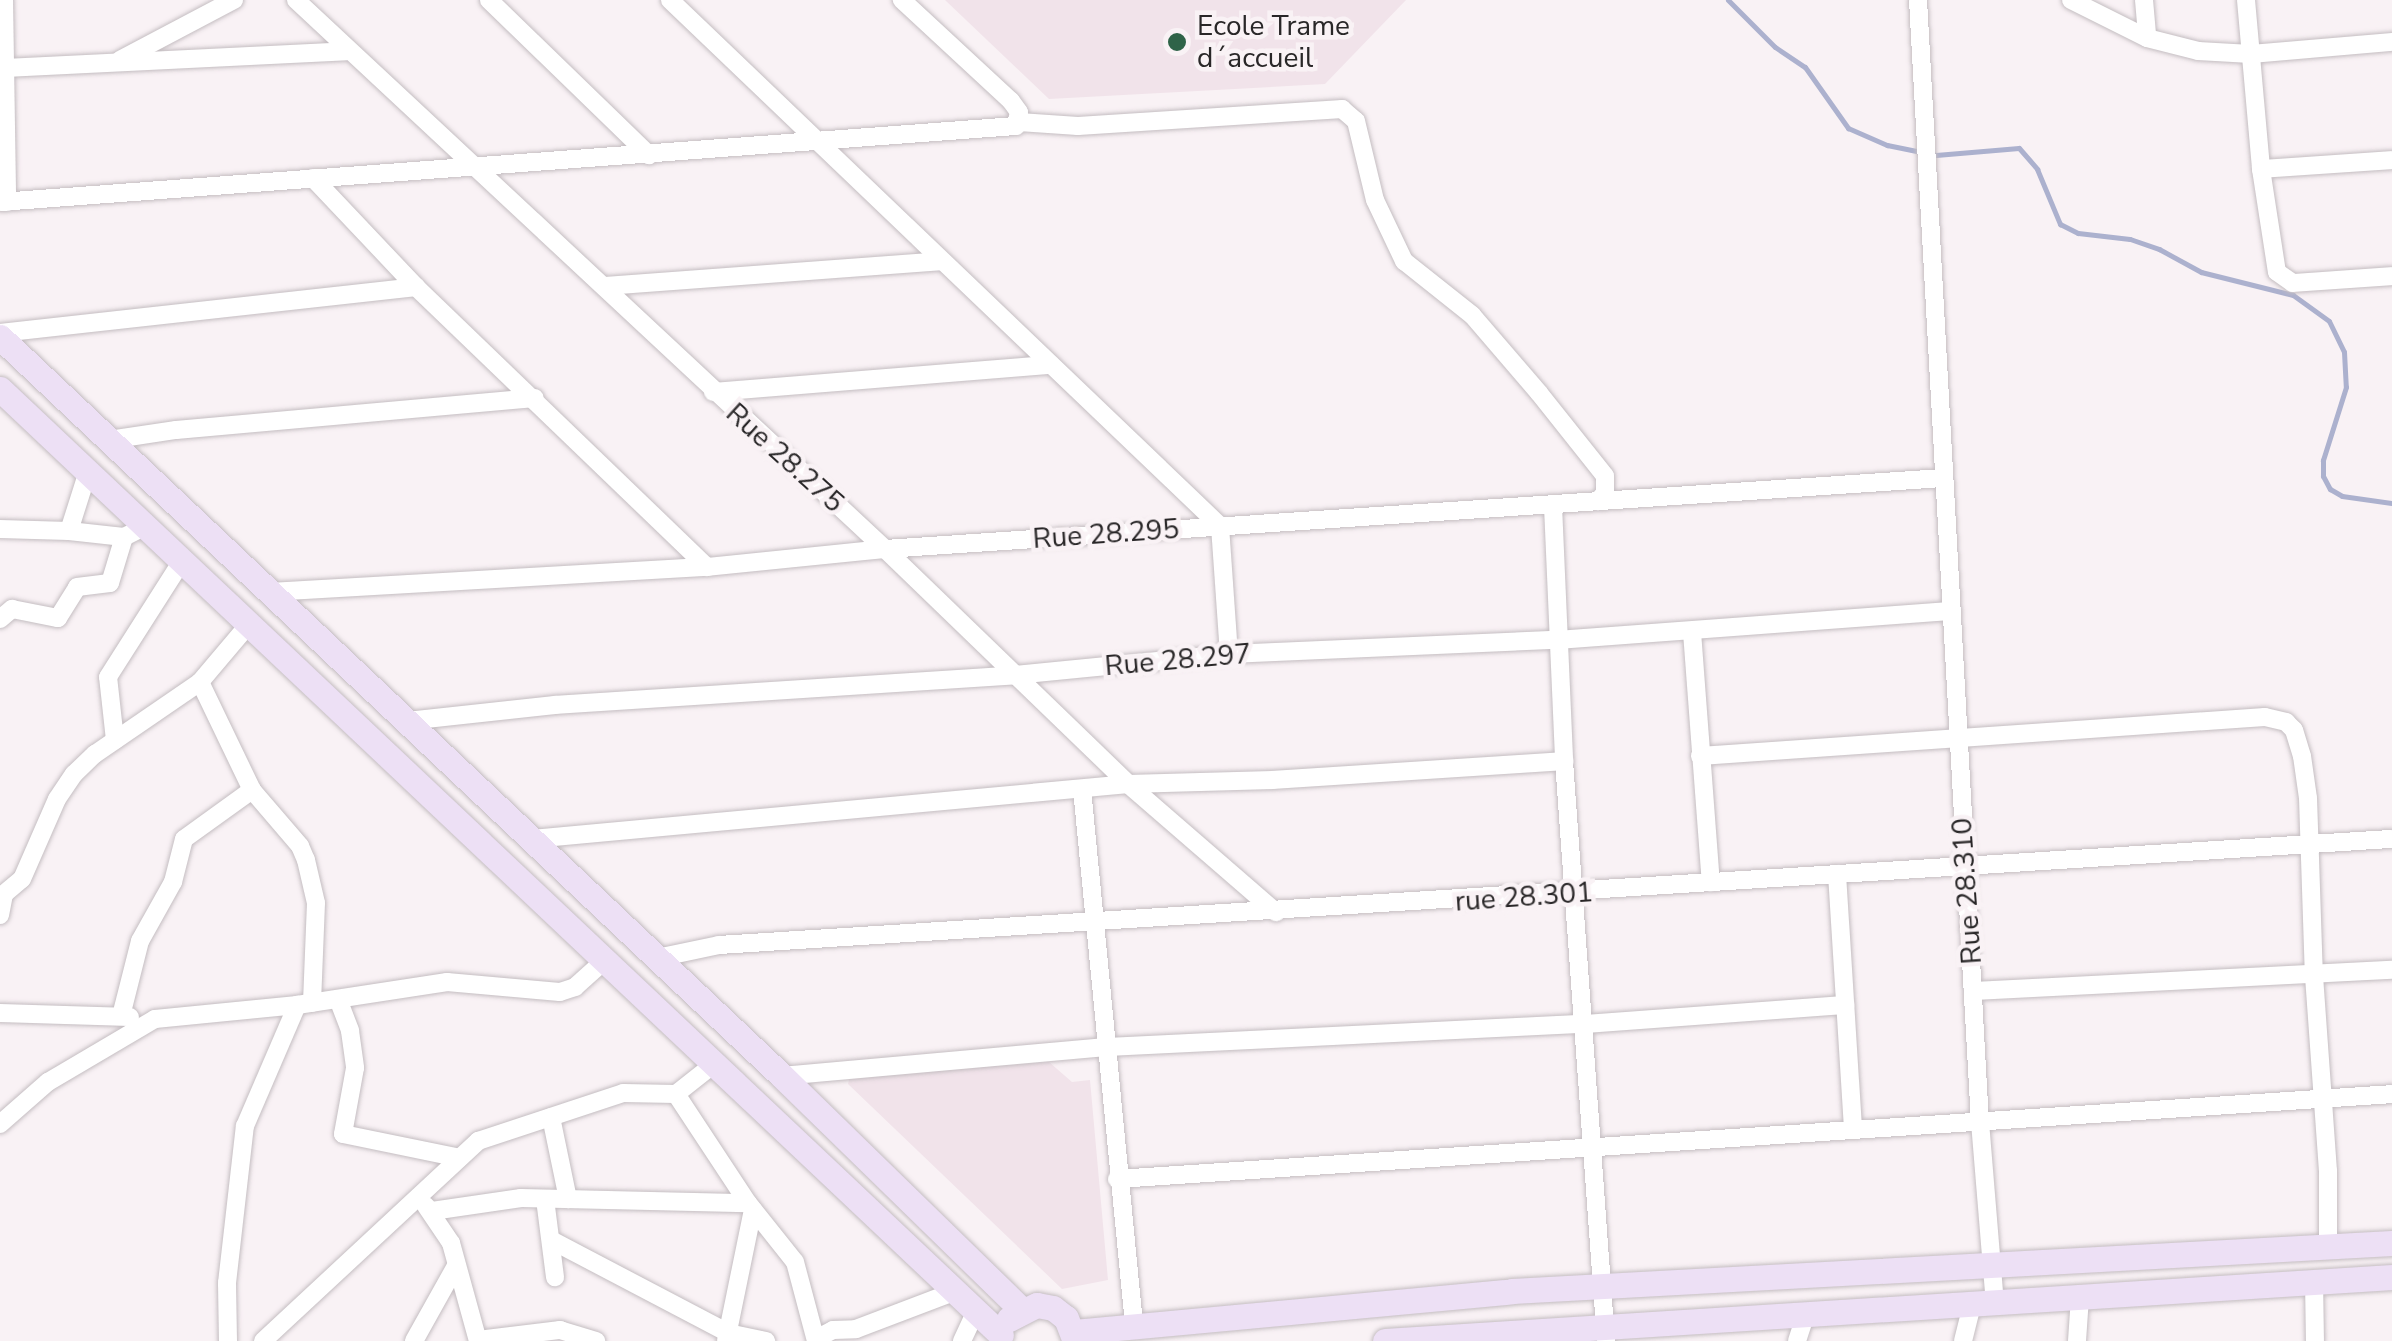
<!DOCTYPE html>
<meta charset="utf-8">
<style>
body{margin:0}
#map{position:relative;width:2392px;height:1341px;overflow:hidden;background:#f9f2f5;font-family:"Nunito Sans",sans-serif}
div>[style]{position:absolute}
.built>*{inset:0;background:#f1e3ea}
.stream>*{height:5px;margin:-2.5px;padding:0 2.5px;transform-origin:2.5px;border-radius:2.5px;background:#acb1ce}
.roads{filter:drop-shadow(0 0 2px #c4bdc1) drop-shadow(0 0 2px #c4bdc1)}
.minor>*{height:18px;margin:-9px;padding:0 9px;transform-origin:9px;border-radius:9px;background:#fff}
.secondary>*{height:25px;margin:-12.5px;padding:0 12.5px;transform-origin:12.5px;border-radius:12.5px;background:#ede0f5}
.dots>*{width:28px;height:28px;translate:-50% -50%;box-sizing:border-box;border:5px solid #f9f2f5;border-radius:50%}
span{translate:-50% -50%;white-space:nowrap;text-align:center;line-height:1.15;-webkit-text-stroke:9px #f9f2f5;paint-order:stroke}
.poi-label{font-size:28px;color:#292728}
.left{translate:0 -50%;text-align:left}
.street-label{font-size:28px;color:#292728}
</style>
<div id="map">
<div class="built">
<div style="clip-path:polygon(945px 0,1406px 0,1325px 84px,1049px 99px)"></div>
<div style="clip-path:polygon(1049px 1062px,1072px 1082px,1090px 1080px,1108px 1280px,1062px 1289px,848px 1084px,850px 1076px)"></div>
</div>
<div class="stream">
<div style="left:1728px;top:0;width:66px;rotate:45deg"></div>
<div style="left:1775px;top:47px;width:36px;rotate:34deg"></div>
<div style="left:1805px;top:67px;width:75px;rotate:54.8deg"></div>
<div style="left:1848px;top:128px;width:43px;rotate:23.6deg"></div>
<div style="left:1887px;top:145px;width:50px;rotate:11.5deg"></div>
<div style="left:1936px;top:155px;width:83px;rotate:-4.8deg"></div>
<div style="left:2019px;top:148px;width:28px;rotate:49deg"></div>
<div style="left:2037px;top:169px;width:60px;rotate:67.3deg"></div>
<div style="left:2060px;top:224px;width:20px;rotate:27deg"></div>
<div style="left:2078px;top:233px;width:52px;rotate:6.6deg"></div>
<div style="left:2130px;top:239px;width:31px;rotate:19deg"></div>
<div style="left:2159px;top:249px;width:48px;rotate:28.7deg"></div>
<div style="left:2201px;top:272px;width:95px;rotate:14deg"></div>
<div style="left:2293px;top:295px;width:44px;rotate:35.8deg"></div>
<div style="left:2329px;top:321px;width:34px;rotate:64deg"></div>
<div style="left:2344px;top:352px;width:35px;rotate:87deg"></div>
<div style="left:2346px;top:387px;width:77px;rotate:107.5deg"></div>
<div style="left:2323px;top:460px;width:16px;rotate:90deg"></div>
<div style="left:2323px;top:476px;width:15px;rotate:62deg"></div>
<div style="left:2330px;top:489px;width:14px;rotate:30deg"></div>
<div style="left:2342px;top:496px;width:50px;rotate:8deg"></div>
</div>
<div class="roads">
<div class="minor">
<div style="left:4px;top:0;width:202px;rotate:89.1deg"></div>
<div style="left:296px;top:0;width:805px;rotate:42.99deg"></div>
<div style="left:885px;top:549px;width:338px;rotate:44deg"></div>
<div style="left:1128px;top:784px;width:196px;rotate:40.9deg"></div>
<div style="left:489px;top:0;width:223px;rotate:44.1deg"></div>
<div style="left:670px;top:0;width:761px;rotate:43.72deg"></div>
<div style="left:1220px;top:526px;width:128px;rotate:86deg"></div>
<div style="left:1918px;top:0;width:1124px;rotate:86.84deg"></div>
<div style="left:1980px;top:1122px;width:183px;rotate:85.3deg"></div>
<div style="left:2071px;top:0;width:85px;rotate:26.6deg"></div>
<div style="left:2147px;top:38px;width:53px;rotate:14.3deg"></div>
<div style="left:2198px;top:51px;width:53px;rotate:3.2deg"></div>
<div style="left:2251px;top:54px;width:142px;rotate:-4.9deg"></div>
<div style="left:2144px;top:0;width:38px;rotate:85deg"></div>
<div style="left:2246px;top:0;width:170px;rotate:84.9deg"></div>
<div style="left:2261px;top:169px;width:104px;rotate:81.2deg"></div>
<div style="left:2277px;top:272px;width:19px;rotate:35deg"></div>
<div style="left:2293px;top:283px;width:99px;rotate:-4deg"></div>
<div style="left:120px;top:60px;width:129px;rotate:-27.8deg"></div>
<div style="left:5px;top:68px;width:342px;rotate:-2.8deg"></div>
<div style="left:1019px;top:122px;width:59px;rotate:3.9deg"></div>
<div style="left:1078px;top:126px;width:265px;rotate:-3.7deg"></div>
<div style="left:1342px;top:109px;width:18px;rotate:41deg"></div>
<div style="left:1356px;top:121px;width:81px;rotate:76.5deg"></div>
<div style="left:1375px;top:200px;width:68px;rotate:64.6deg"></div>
<div style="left:1404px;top:261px;width:87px;rotate:38.5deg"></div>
<div style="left:1472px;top:315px;width:103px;rotate:49.3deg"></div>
<div style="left:1539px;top:393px;width:106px;rotate:51.5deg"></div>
<div style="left:1605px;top:476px;width:17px;rotate:90deg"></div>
<div style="left:1605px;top:493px;width:11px;rotate:131deg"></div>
<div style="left:2261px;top:169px;width:131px;rotate:-3.9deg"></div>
<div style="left:313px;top:178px;width:150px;rotate:46.6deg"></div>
<div style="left:416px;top:287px;width:404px;rotate:43.9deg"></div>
<div style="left:0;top:202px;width:1019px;rotate:-4.28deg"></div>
<div style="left:1016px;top:126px;width:14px;rotate:-78deg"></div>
<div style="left:1019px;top:112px;width:14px;rotate:-126deg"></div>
<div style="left:1011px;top:101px;width:149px;rotate:-137.2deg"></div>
<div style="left:604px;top:286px;width:338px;rotate:-4.2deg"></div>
<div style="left:0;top:333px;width:419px;rotate:-6.3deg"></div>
<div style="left:713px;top:392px;width:339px;rotate:-4.6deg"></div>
<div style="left:109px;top:440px;width:68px;rotate:-8.5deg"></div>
<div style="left:176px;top:430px;width:360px;rotate:-5.1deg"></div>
<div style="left:1553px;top:506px;width:255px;rotate:87.5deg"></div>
<div style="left:1564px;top:761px;width:582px;rotate:85.86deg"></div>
<div style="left:0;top:529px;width:69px;rotate:1.7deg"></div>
<div style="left:69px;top:531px;width:63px;rotate:-72.4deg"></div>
<div style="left:69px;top:531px;width:55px;rotate:6.2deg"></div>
<div style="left:270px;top:592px;width:438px;rotate:-3.3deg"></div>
<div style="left:707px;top:567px;width:179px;rotate:-5.8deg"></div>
<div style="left:885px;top:549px;width:1060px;rotate:-3.84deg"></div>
<div style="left:0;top:619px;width:16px;rotate:-40deg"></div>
<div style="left:12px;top:609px;width:47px;rotate:11.1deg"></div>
<div style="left:58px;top:618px;width:36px;rotate:-58deg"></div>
<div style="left:77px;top:587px;width:33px;rotate:-7deg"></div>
<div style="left:110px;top:583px;width:48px;rotate:-73.1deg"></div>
<div style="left:124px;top:537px;width:25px;rotate:-27deg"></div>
<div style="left:1692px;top:632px;width:251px;rotate:85.7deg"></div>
<div style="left:407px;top:721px;width:149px;rotate:-6.2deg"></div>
<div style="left:555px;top:705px;width:461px;rotate:-3.7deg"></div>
<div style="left:1015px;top:675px;width:215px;rotate:-5.6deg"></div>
<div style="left:1229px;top:654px;width:327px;rotate:-2.5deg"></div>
<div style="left:1556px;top:640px;width:396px;rotate:-4.2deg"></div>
<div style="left:115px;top:740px;width:63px;rotate:-96.3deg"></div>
<div style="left:108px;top:677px;width:138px;rotate:-57.5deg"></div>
<div style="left:1700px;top:756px;width:566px;rotate:-3.95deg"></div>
<div style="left:2265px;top:717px;width:22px;rotate:13deg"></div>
<div style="left:2286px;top:722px;width:11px;rotate:45deg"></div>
<div style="left:2294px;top:730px;width:27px;rotate:73deg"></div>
<div style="left:2302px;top:756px;width:42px;rotate:81.9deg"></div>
<div style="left:2308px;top:798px;width:178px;rotate:88.1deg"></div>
<div style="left:2314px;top:976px;width:196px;rotate:85.9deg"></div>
<div style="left:2328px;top:1171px;width:76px;rotate:90deg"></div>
<div style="left:1082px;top:789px;width:538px;rotate:84.45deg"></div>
<div style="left:252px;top:790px;width:74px;rotate:49.4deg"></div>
<div style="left:300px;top:846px;width:15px;rotate:67deg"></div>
<div style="left:306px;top:860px;width:44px;rotate:76.9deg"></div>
<div style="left:316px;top:903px;width:100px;rotate:92.3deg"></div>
<div style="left:532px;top:839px;width:599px;rotate:-5.27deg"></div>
<div style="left:1128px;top:784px;width:145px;rotate:-1.6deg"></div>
<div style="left:1273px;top:780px;width:292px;rotate:-3.7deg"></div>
<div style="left:1837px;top:874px;width:256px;rotate:86.4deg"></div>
<div style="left:0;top:915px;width:21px;rotate:-79deg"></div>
<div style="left:4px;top:894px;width:23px;rotate:-40deg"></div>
<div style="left:22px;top:879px;width:87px;rotate:-66.4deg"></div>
<div style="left:57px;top:799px;width:30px;rotate:-56deg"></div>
<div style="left:74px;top:774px;width:29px;rotate:-44deg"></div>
<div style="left:95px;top:754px;width:127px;rotate:-34.4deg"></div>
<div style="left:657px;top:958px;width:63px;rotate:-11.8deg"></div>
<div style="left:719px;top:945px;width:1676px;rotate:-3.63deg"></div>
<div style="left:1973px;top:991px;width:420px;rotate:-2.9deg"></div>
<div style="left:338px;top:999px;width:34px;rotate:69deg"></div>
<div style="left:350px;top:1031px;width:37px;rotate:82deg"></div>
<div style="left:355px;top:1068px;width:67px;rotate:100.3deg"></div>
<div style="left:343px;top:1134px;width:119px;rotate:11.6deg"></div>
<div style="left:0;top:1013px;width:130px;rotate:1.8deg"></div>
<div style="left:121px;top:1016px;width:77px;rotate:-75.8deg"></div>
<div style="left:140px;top:941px;width:68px;rotate:-60.8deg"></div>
<div style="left:173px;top:882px;width:44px;rotate:-75.7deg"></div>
<div style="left:184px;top:839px;width:84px;rotate:-35.8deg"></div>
<div style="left:252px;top:790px;width:120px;rotate:-115.7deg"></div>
<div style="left:200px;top:682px;width:76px;rotate:-49.8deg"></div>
<div style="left:782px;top:1076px;width:325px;rotate:-5.1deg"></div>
<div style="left:1106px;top:1047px;width:479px;rotate:-2.8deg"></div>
<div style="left:1584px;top:1024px;width:262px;rotate:-4.2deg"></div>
<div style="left:676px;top:1094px;width:131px;rotate:56.6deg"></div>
<div style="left:748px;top:1203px;width:75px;rotate:51.5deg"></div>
<div style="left:795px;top:1262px;width:82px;rotate:75.1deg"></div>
<div style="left:551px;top:1117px;width:84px;rotate:78.3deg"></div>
<div style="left:0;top:1124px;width:64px;rotate:-41.2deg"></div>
<div style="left:48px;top:1082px;width:124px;rotate:-30.5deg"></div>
<div style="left:155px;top:1019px;width:143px;rotate:-5.6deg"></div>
<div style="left:297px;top:1005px;width:152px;rotate:-8.7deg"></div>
<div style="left:447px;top:982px;width:113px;rotate:5.1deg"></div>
<div style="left:560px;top:992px;width:16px;rotate:-18deg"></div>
<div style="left:575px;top:987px;width:40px;rotate:-42deg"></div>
<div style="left:1117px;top:1179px;width:1278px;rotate:-3.81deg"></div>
<div style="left:545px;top:1199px;width:79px;rotate:82.7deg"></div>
<div style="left:426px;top:1206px;width:45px;rotate:56deg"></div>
<div style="left:451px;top:1243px;width:102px;rotate:74.6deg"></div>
<div style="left:432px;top:1211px;width:90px;rotate:-8.3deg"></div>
<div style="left:521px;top:1198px;width:227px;rotate:1.3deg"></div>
<div style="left:553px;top:1241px;width:198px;rotate:27.7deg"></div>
<div style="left:728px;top:1333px;width:39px;rotate:12deg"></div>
<div style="left:2314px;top:1280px;width:61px;rotate:89.1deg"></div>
<div style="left:816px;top:1339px;width:19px;rotate:-28deg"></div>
<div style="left:833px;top:1330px;width:23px;rotate:-2deg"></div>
<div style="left:856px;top:1329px;width:102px;rotate:-20.8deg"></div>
<div style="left:478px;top:1340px;width:83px;rotate:-7deg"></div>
<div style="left:560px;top:1330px;width:38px;rotate:17deg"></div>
<div style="left:228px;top:1341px;width:58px;rotate:-91deg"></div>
<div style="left:227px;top:1283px;width:158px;rotate:-83.5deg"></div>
<div style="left:245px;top:1126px;width:132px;rotate:-66.7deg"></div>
<div style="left:263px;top:1341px;width:294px;rotate:-42.9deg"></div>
<div style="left:478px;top:1141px;width:153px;rotate:-18.3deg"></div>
<div style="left:623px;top:1093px;width:53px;rotate:1.1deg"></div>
<div style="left:676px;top:1094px;width:48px;rotate:-38.3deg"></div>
<div style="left:414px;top:1341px;width:86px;rotate:-60.8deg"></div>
<div style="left:726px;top:1341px;width:134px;rotate:-78.4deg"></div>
<div style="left:962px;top:1341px;width:31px;rotate:-65deg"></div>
<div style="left:1797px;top:1341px;width:26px;rotate:-72deg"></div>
<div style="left:1963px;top:1341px;width:36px;rotate:-76deg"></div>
<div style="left:2077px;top:1341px;width:44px;rotate:-86.1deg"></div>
</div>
<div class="secondary">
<div style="left:0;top:337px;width:1076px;rotate:43.38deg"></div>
<div style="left:782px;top:1076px;width:334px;rotate:44.3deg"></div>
<div style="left:0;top:389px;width:1377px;rotate:43.38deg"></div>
<div style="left:1009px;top:1319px;width:31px;rotate:-27deg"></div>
<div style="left:1037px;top:1305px;width:16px;rotate:11deg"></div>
<div style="left:1053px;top:1308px;width:16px;rotate:38deg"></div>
<div style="left:1066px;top:1318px;width:25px;rotate:69deg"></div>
<div style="left:1074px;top:1332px;width:440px;rotate:-5.3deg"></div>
<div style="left:1512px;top:1291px;width:881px;rotate:-3.12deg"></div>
<div style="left:1385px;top:1341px;width:1009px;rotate:-3.64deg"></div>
</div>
</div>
<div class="dots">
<div style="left:1177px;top:42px;background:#2f6348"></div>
</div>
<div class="poi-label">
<span class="left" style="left:1197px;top:42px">Ecole Trame<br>d´accueil</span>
</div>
<div class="street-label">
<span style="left:785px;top:458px;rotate:42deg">Rue 28.275</span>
<span style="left:1106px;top:534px;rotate:-4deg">Rue 28.295</span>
<span style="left:1178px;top:660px;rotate:-5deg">Rue 28.297</span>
<span style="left:1967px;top:891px;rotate:-94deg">Rue 28.310</span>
<span style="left:1524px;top:897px;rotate:-4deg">rue 28.301</span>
</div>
</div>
